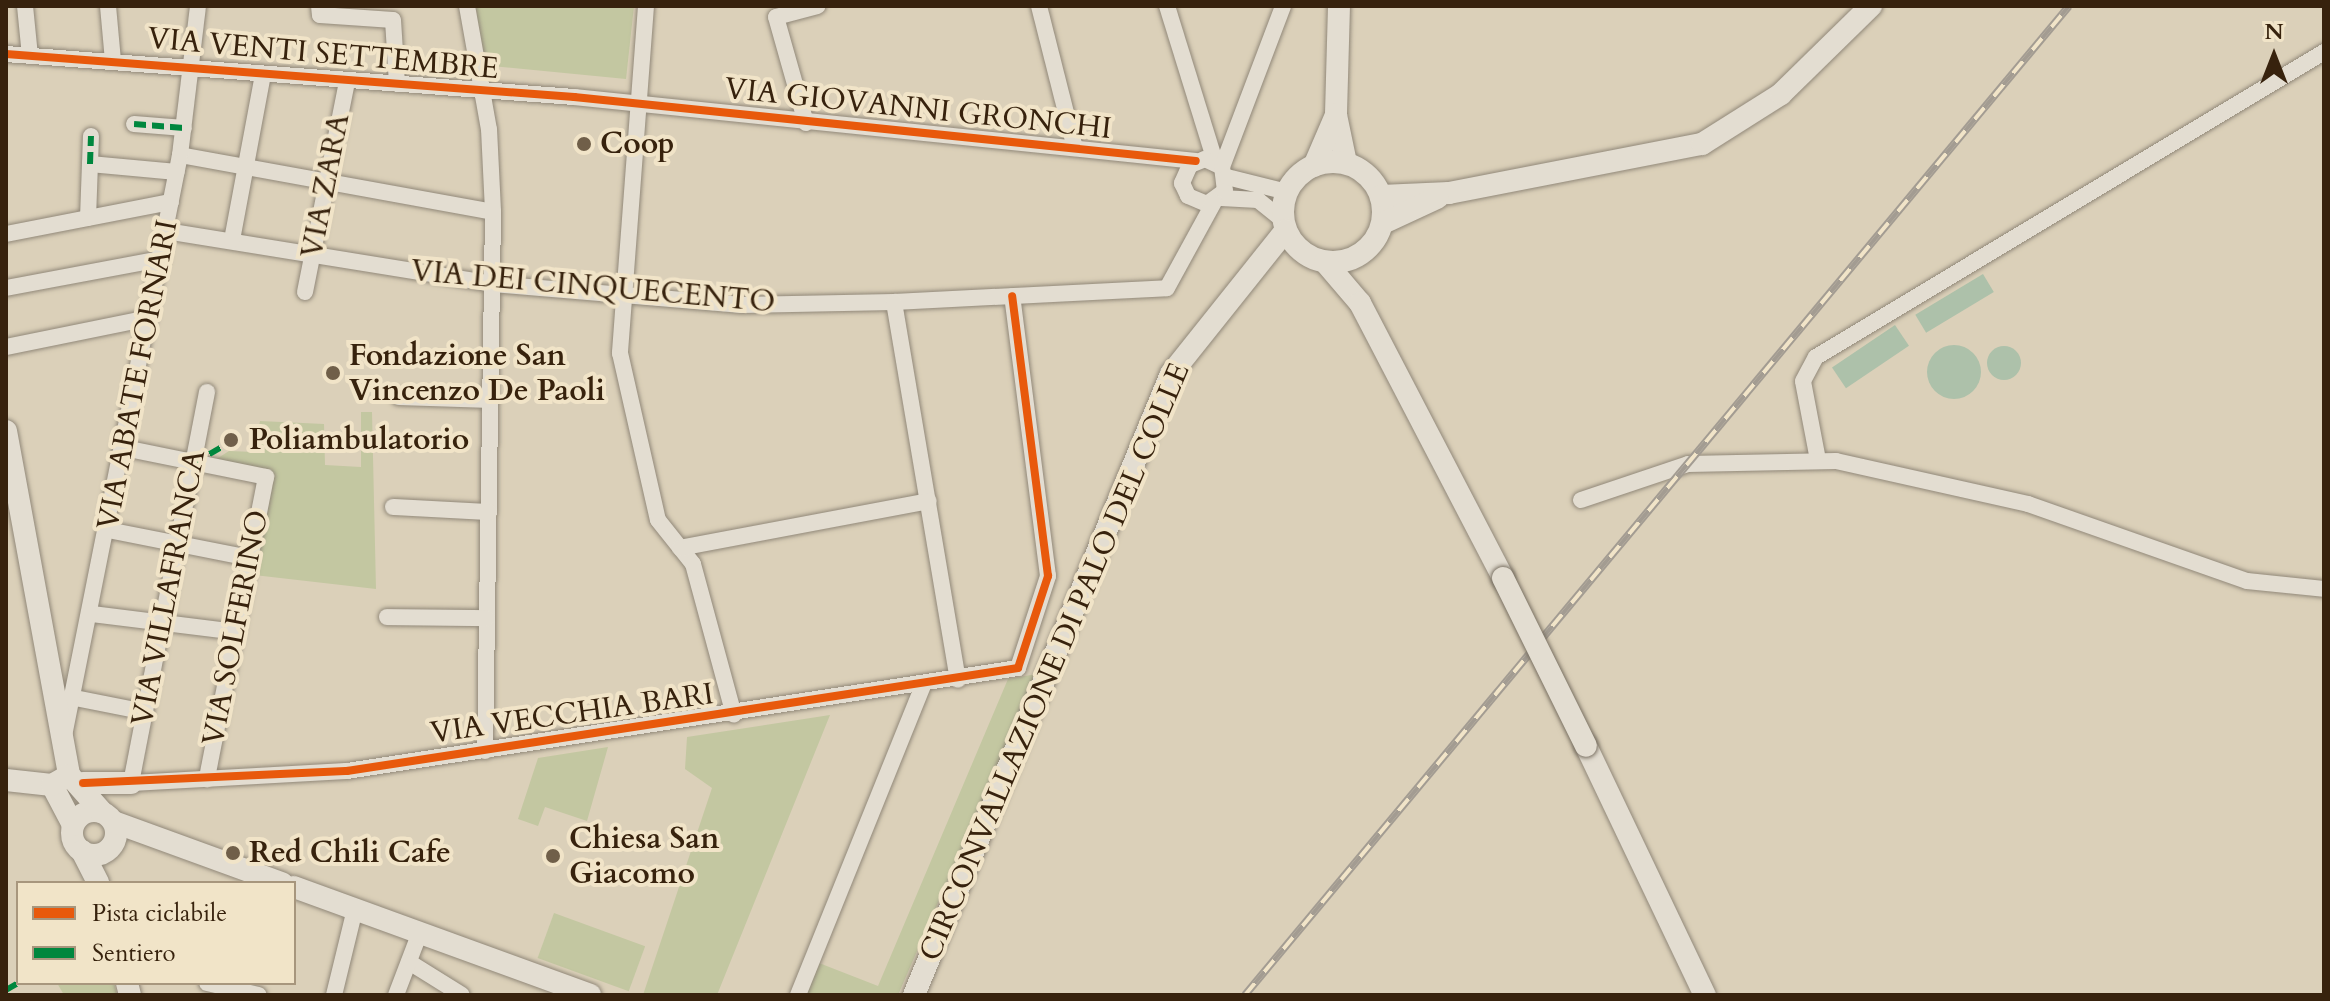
<!DOCTYPE html>
<style>
body{margin:0}
#map{position:relative;width:2330px;height:1001px;overflow:hidden;background:#dbd0b9;font-family:Cardo,serif}
div>[style]{position:absolute}
.green>*{inset:0;background:#c3c7a1;transform-origin:0 0}
.water>*{inset:0;background:#adc1aa;transform-origin:0 0}
.round{border-radius:50%}
.roads{filter:drop-shadow(0 0 2px #918879) drop-shadow(0 0 2px #918879)}
.street>*{height:16px;margin:-8px;padding:0 8px;transform-origin:8px;border-radius:8px;background:#e3ddd1}
.secondary>*{height:22px;margin:-11px;padding:0 11px;transform-origin:11px;border-radius:11px;background:#e3ddd1}
.secondary>.ring{margin:-11px;padding:0;box-sizing:content-box;background:none;border:22px solid #e3ddd1;border-radius:50%}
.rail>*{height:8px;margin-top:-4px;transform-origin:0;background:repeating-linear-gradient(90deg,#f1e4c8 0 15px,#a39c92 0 30px);box-sizing:border-box;border-block:2px solid #a39c92}
.bridges{filter:drop-shadow(0 0 2px #797062) drop-shadow(0 0 2px #797062)}
.secondary-bridge>*{height:22px;margin:-11px;padding:0 11px;transform-origin:11px;border-radius:11px;background:#e3ddd1}
.quiet>*{height:6px;margin-top:-3px;transform-origin:0;background:repeating-linear-gradient(90deg,#00873e 0 12px,transparent 0 18px)}
.cycleway>*{height:8px;margin:-4px;padding:0 4px;transform-origin:4px;border-radius:4px;background:#e8590c}
.dots>*{width:22px;height:22px;translate:-50% -50%;box-sizing:border-box;border:4px solid #f1e4c8;border-radius:50%}
span{translate:-50% -50%;white-space:nowrap;text-align:center;line-height:1.15;-webkit-text-stroke:8px #f1e4c8;paint-order:stroke}
.street-label{font-size:30px;color:#37220d}
.poi-label{font-size:30px;color:#37220d;font-weight:700}
.left{translate:0 -50%;text-align:left}
.frame{position:absolute;inset:0;border:8px solid #37220d;pointer-events:none}
.legend{position:absolute;left:16px;top:881px;width:280px;height:104px;box-sizing:border-box;background:#f1e4c8;border:2px solid #a7967d;margin:0;padding:10px 14px;list-style:none;font-size:24px;color:#37220d}
.legend li{display:flex;align-items:center;gap:16px;height:40px}
.legend b{width:40px;border:2px solid #a7967d}
.north{position:absolute;left:2234px;top:16px;width:80px;height:80px;-webkit-text-stroke:6px #f1e4c8;paint-order:stroke;rotate:0deg;font-size:22px;font-weight:700;line-height:32px;text-align:center;color:#37220d}
.north::after{content:'';display:block;margin:auto;width:28px;height:36px;background:#37220d;clip-path:polygon(50% 0,100% 100%,50% 72%,0 100%)}
</style>
<div id="map">
<div class="green">
<div style="clip-path:polygon(476px 6px,634px 6px,626px 79px,481px 65px)"></div>
<div style="clip-path:polygon(361px 412px,372px 412px,376px 589px,254px 575px,272px 472px,215px 460px,229px 451px,254px 452px,260px 421px,324px 424px,325px 465px,361px 467px)"></div>
<div style="clip-path:polygon(1037px 674px,898px 995px,806px 995px,819px 963px,878px 986px,1008px 679px)"></div>
<div style="clip-path:polygon(830px 715px,717px 995px,643px 995px,712px 788px,685px 769px,687px 737px)"></div>
<div style="clip-path:polygon(608px 747px,587px 821px,545px 807px,538px 826px,518px 819px,538px 758px)"></div>
<div style="left:554px;top:913px;width:97px;height:48px;rotate:20deg"></div>
<div style="clip-path:polygon(57px 983px,114px 983px,117px 995px,64px 995px)"></div>
</div>
<div class="water">
<div style="left:1983px;top:274px;width:21px;height:79px;rotate:59deg"></div>
<div style="left:1895px;top:325px;width:25px;height:76px;rotate:56deg"></div>
<div class="round" style="left:1927px;top:345px;width:54px;height:54px"></div>
<div class="round" style="left:1987px;top:346px;width:34px;height:34px"></div>
</div>
<div class="roads">
<div class="street">
<div style="left:25px;top:6px;width:50px;rotate:84.3deg"></div>
<div style="left:108px;top:6px;width:55px;rotate:84.8deg"></div>
<div style="left:319px;top:6px;width:9px;rotate:84deg"></div>
<div style="left:320px;top:15px;width:73px;rotate:3.9deg"></div>
<div style="left:393px;top:20px;width:64px;rotate:86.4deg"></div>
<div style="left:467px;top:6px;width:125px;rotate:79.9deg"></div>
<div style="left:489px;top:129px;width:83px;rotate:87.2deg"></div>
<div style="left:493px;top:212px;width:539px;rotate:90.85deg"></div>
<div style="left:646px;top:6px;width:348px;rotate:94.3deg"></div>
<div style="left:620px;top:353px;width:171px;rotate:77.2deg"></div>
<div style="left:658px;top:520px;width:56px;rotate:51.5deg"></div>
<div style="left:693px;top:564px;width:156px;rotate:74.8deg"></div>
<div style="left:1039px;top:6px;width:146px;rotate:75.8deg"></div>
<div style="left:1167px;top:6px;width:162px;rotate:72.8deg"></div>
<div style="left:6px;top:54px;width:570px;rotate:4.33deg"></div>
<div style="left:574px;top:97px;width:625px;rotate:5.87deg"></div>
<div style="left:806px;top:123px;width:110px;rotate:-105.8deg"></div>
<div style="left:776px;top:17px;width:43px;rotate:-14.7deg"></div>
<div style="left:134px;top:124px;width:50px;rotate:4.6deg"></div>
<div style="left:180px;top:155px;width:318px;rotate:10.3deg"></div>
<div style="left:90px;top:164px;width:28px;rotate:-88deg"></div>
<div style="left:1222px;top:167px;width:19px;rotate:-155deg"></div>
<div style="left:1205px;top:159px;width:16px;rotate:158deg"></div>
<div style="left:1190px;top:165px;width:20px;rotate:114deg"></div>
<div style="left:1182px;top:183px;width:14px;rotate:65deg"></div>
<div style="left:1188px;top:196px;width:21px;rotate:23deg"></div>
<div style="left:1207px;top:204px;width:22px;rotate:-36deg"></div>
<div style="left:1225px;top:191px;width:24px;rotate:-97deg"></div>
<div style="left:1222px;top:167px;width:172px;rotate:-69.2deg"></div>
<div style="left:1227px;top:177px;width:62px;rotate:14deg"></div>
<div style="left:1221px;top:198px;width:37px;rotate:3deg"></div>
<div style="left:1258px;top:200px;width:32px;rotate:39deg"></div>
<div style="left:88px;top:218px;width:54px;rotate:-87.9deg"></div>
<div style="left:90px;top:164px;width:87px;rotate:5.3deg"></div>
<div style="left:166px;top:231px;width:331px;rotate:9.2deg"></div>
<div style="left:493px;top:284px;width:250px;rotate:4.8deg"></div>
<div style="left:742px;top:305px;width:152px;rotate:-1.1deg"></div>
<div style="left:894px;top:302px;width:273px;rotate:-2.9deg"></div>
<div style="left:1167px;top:288px;width:98px;rotate:-61.3deg"></div>
<div style="left:6px;top:234px;width:168px;rotate:-11deg"></div>
<div style="left:232px;top:240px;width:168px;rotate:-79.4deg"></div>
<div style="left:6px;top:288px;width:158px;rotate:-10.6deg"></div>
<div style="left:305px;top:292px;width:215px;rotate:-78.7deg"></div>
<div style="left:894px;top:302px;width:383px;rotate:80.4deg"></div>
<div style="left:6px;top:347px;width:146px;rotate:-11.5deg"></div>
<div style="left:207px;top:392px;width:398px;rotate:101deg"></div>
<div style="left:131px;top:783px;width:216px;rotate:-3.2deg"></div>
<div style="left:347px;top:771px;width:679px;rotate:-8.73deg"></div>
<div style="left:1018px;top:668px;width:97px;rotate:-71.9deg"></div>
<div style="left:1048px;top:576px;width:282px;rotate:-97.3deg"></div>
<div style="left:399px;top:397px;width:92px;rotate:1.9deg"></div>
<div style="left:124px;top:448px;width:145px;rotate:11.5deg"></div>
<div style="left:266px;top:477px;width:308px;rotate:101.1deg"></div>
<div style="left:1818px;top:460px;width:80px;rotate:-100.8deg"></div>
<div style="left:1803px;top:381px;width:27px;rotate:-62deg"></div>
<div style="left:1816px;top:357px;width:593px;rotate:-30.98deg"></div>
<div style="left:1581px;top:500px;width:113px;rotate:-18.6deg"></div>
<div style="left:1688px;top:464px;width:148px;rotate:-1.2deg"></div>
<div style="left:1836px;top:461px;width:197px;rotate:12.6deg"></div>
<div style="left:2028px;top:504px;width:232px;rotate:19.4deg"></div>
<div style="left:2247px;top:581px;width:77px;rotate:5.9deg"></div>
<div style="left:393px;top:507px;width:96px;rotate:3deg"></div>
<div style="left:108px;top:530px;width:145px;rotate:11.2deg"></div>
<div style="left:680px;top:548px;width:253px;rotate:-10.7deg"></div>
<div style="left:92px;top:614px;width:145px;rotate:7.1deg"></div>
<div style="left:387px;top:617px;width:100px;rotate:0.6deg"></div>
<div style="left:75px;top:698px;width:72px;rotate:11.2deg"></div>
<div style="left:64px;top:736px;width:592px;rotate:-78.71deg"></div>
<div style="left:180px;top:155px;width:150px;rotate:-83.1deg"></div>
<div style="left:409px;top:962px;width:62px;rotate:31.9deg"></div>
<div style="left:207px;top:983px;width:53px;rotate:13deg"></div>
<div style="left:334px;top:995px;width:89px;rotate:-76.3deg"></div>
<div style="left:396px;top:995px;width:67px;rotate:-69.1deg"></div>
<div style="left:798px;top:995px;width:333px;rotate:-68deg"></div>
</div>
<div class="secondary">
<div style="left:1339px;top:6px;width:109px;rotate:91.6deg"></div>
<div style="left:1336px;top:115px;width:49px;rotate:78.2deg"></div>
<div class="ring" style="left:1283px;top:162px;width:78px;height:78px"></div>
<div style="left:1314px;top:166px;width:56px;rotate:-66.7deg"></div>
<div style="left:1381px;top:196px;width:68px;rotate:-2.5deg"></div>
<div style="left:1449px;top:193px;width:258px;rotate:-11deg"></div>
<div style="left:1702px;top:144px;width:93px;rotate:-32.3deg"></div>
<div style="left:1781px;top:94px;width:126px;rotate:-44.4deg"></div>
<div style="left:1383px;top:223px;width:60px;rotate:-24.8deg"></div>
<div style="left:1325px;top:262px;width:54px;rotate:49.5deg"></div>
<div style="left:1360px;top:303px;width:310px;rotate:62.5deg"></div>
<div style="left:6px;top:431px;width:350px;rotate:79.6deg"></div>
<div style="left:1586px;top:746px;width:276px;rotate:64.5deg"></div>
<div style="left:6px;top:780px;width:46px;rotate:6.2deg"></div>
<div style="left:83px;top:783px;width:48px"></div>
<div class="ring" style="left:72px;top:811px;width:22px;height:22px"></div>
<div style="left:114px;top:822px;width:179px;rotate:20deg"></div>
<div style="left:73px;top:825px;width:45px;rotate:-117.7deg"></div>
<div style="left:52px;top:785px;width:20px;rotate:-30deg"></div>
<div style="left:69px;top:775px;width:50px;rotate:48.3deg"></div>
<div style="left:82px;top:851px;width:36px;rotate:63deg"></div>
<div style="left:294px;top:887px;width:315px;rotate:20deg"></div>
<div style="left:127px;top:983px;width:12px;rotate:76deg"></div>
<div style="left:914px;top:995px;width:672px;rotate:-67.52deg"></div>
<div style="left:1171px;top:374px;width:184px;rotate:-51.4deg"></div>
</div>
</div>
<div class="rail">
<div style="left:1245px;top:995px;width:1287px;rotate:-50.2deg"></div>
</div>
<div class="bridges">
<div class="secondary-bridge">
<div style="left:1503px;top:578px;width:187px;rotate:63.7deg"></div>
</div>
</div>
<div class="quiet">
<div style="left:134px;top:124px;width:50px;rotate:4.6deg"></div>
<div style="left:90px;top:164px;width:28px;rotate:-88deg"></div>
<div style="left:194px;top:463px;width:34px;rotate:-30deg"></div>
<div style="left:6px;top:990px;width:14px;rotate:-30deg"></div>
</div>
<div class="cycleway">
<div style="left:6px;top:54px;width:570px;rotate:4.33deg"></div>
<div style="left:574px;top:97px;width:625px;rotate:5.87deg"></div>
<div style="left:83px;top:783px;width:264px;rotate:-2.6deg"></div>
<div style="left:347px;top:771px;width:679px;rotate:-8.73deg"></div>
<div style="left:1018px;top:668px;width:97px;rotate:-71.9deg"></div>
<div style="left:1048px;top:576px;width:282px;rotate:-97.3deg"></div>
</div>
<div class="dots">
<div style="left:584px;top:144px;background:#705f49"></div>
<div style="left:333px;top:373px;background:#705f49"></div>
<div style="left:231px;top:440px;background:#705f49"></div>
<div style="left:233px;top:853px;background:#705f49"></div>
<div style="left:553px;top:856px;background:#705f49"></div>
</div>
<div class="street-label">
<span style="left:323px;top:54px;rotate:5deg">VIA VENTI SETTEMBRE</span>
<span style="left:918px;top:109px;rotate:6deg">VIA GIOVANNI GRONCHI</span>
<span style="left:326px;top:186px;rotate:-79deg">VIA ZARA</span>
<span style="left:593px;top:287px;rotate:5deg">VIA DEI CINQUECENTO</span>
<span style="left:138px;top:375px;rotate:-79deg">VIA ABATE FORNARI</span>
<span style="left:169px;top:588px;rotate:-79deg">VIA VILLAFRANCA</span>
<span style="left:236px;top:628px;rotate:-79deg">VIA SOLFERINO</span>
<span style="left:1055px;top:662px;rotate:-67deg">CIRCONVALLAZIONE DI PALO DEL COLLE</span>
<span style="left:572px;top:714px;rotate:-8deg">VIA VECCHIA BARI</span>
</div>
<div class="poi-label">
<span class="left" style="left:600px;top:144px">Coop</span>
<span class="left" style="left:349px;top:373px">Fondazione San<br>Vincenzo De Paoli</span>
<span class="left" style="left:249px;top:440px">Poliambulatorio</span>
<span class="left" style="left:569px;top:856px">Chiesa San<br>Giacomo</span>
<span class="left" style="left:249px;top:853px">Red Chili Cafe</span>
</div>
<div class="frame"></div>
<ul class="legend">
<li><b style="height:10px;background:#e8590c"></b>Pista ciclabile</li>
<li><b style="height:10px;background:#00873e"></b>Sentiero</li>
</ul>
<div class="north">N</div>
</div>
